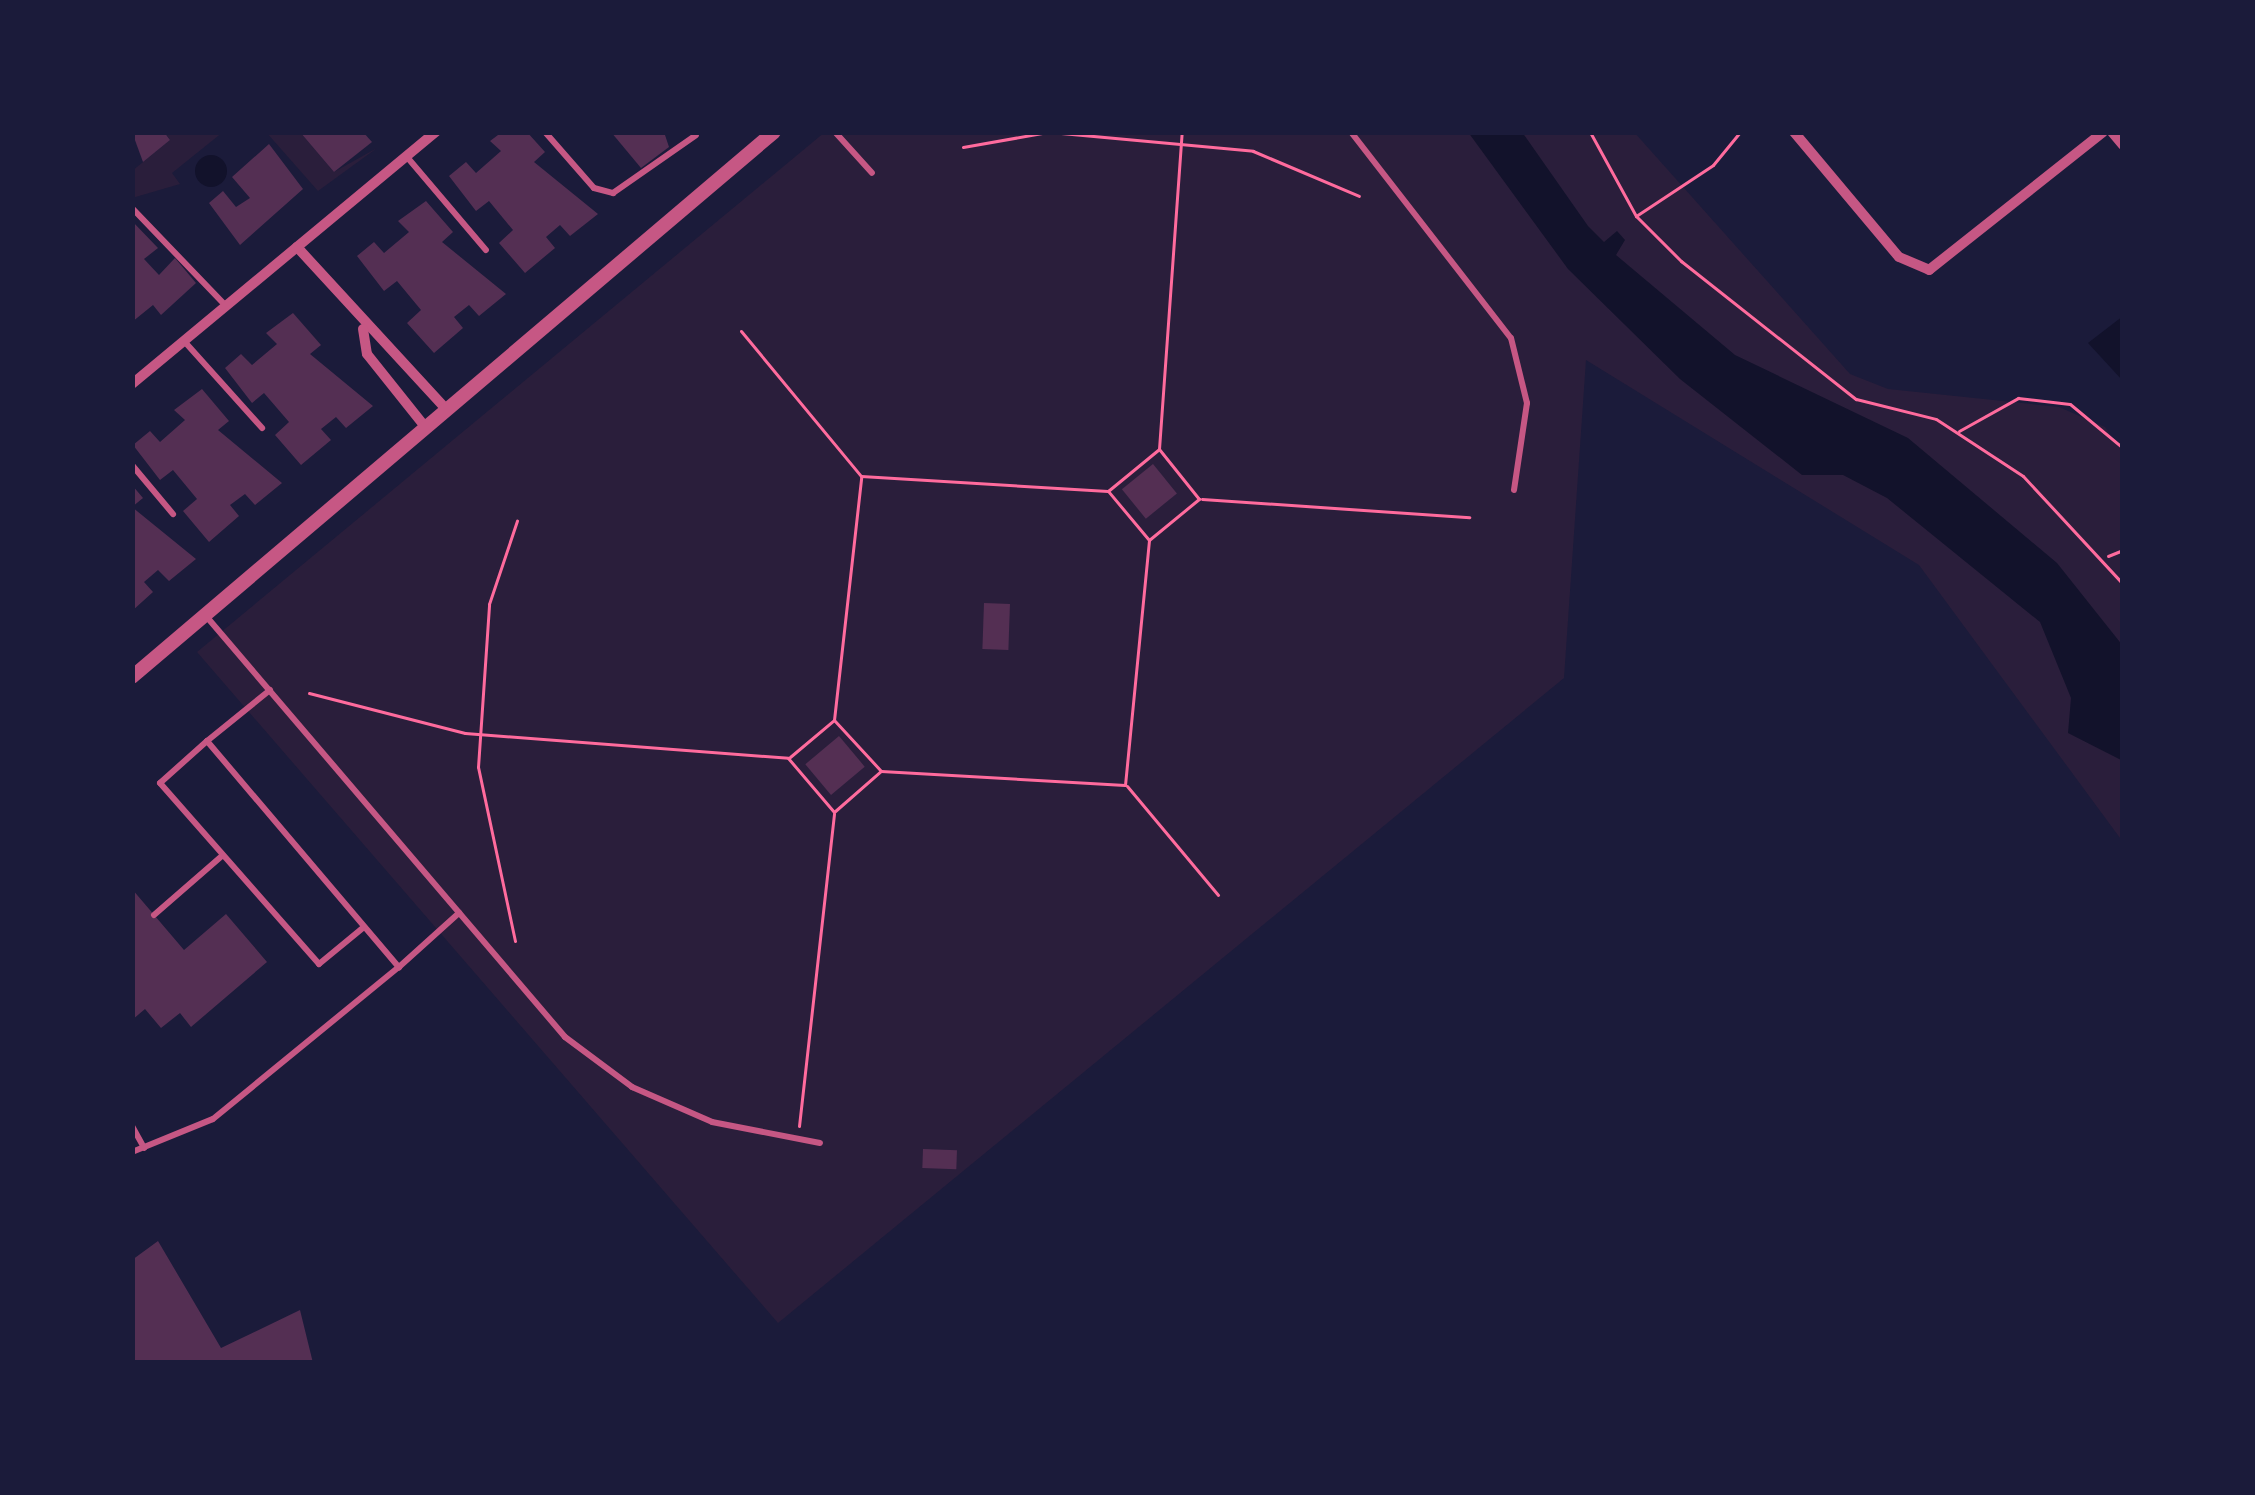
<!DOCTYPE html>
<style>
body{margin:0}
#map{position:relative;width:2255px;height:1495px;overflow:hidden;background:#1b1b3a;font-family:"Space Grotesk",sans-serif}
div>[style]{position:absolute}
.green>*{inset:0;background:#2a1e3b}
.water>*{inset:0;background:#12122b}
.round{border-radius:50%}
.building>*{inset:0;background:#542f53;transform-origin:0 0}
.path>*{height:3px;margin:-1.5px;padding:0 1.5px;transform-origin:1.5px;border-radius:1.5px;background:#ff6b9d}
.service>*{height:6px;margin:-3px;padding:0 3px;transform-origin:3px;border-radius:3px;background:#c65784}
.minor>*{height:10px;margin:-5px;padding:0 5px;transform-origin:5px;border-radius:5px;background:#c65784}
.tertiary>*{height:14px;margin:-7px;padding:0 7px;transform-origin:7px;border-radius:7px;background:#c65784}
span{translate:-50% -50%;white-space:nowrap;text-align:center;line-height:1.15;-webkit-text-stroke:10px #1b1b3a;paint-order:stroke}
.frame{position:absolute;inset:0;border:135px solid #1b1b3a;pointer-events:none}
</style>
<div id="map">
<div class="green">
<div style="clip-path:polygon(165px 132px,223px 132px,172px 173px,180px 184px,132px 198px,132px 171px,170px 140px)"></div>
<div style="clip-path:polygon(266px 132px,300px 132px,334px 172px,377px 148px,318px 191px)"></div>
<div style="clip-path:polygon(825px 132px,1634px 132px,1850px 374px,1888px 389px,2059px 407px,2105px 427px,2123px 453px,2123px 842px,1919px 565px,1586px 360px,1564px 678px,778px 1323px,197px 652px)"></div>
</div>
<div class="water">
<div style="clip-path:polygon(1468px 132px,1522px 132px,1588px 226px,1604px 242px,1617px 231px,1625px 240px,1616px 255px,1735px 355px,1908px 438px,2057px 563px,2123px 646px,2123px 761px,2068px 733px,2071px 698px,2040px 622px,1887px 498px,1843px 475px,1802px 475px,1680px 379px,1568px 269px)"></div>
<div class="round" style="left:195px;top:155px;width:32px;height:32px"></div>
<div style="clip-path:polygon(2123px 316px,2123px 381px,2088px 343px)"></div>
</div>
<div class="building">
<div style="clip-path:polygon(132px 132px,164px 132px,170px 140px,143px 162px)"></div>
<div style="clip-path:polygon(300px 132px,363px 132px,372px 142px,334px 172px)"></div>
<div style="clip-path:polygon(502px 132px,527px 132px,545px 152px,534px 162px,598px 214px,570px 236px,560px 225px,546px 237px,555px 248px,525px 273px,499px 243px,513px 230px,489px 201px,476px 211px,449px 176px,466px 162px,476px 173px,501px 151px,490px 141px)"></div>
<div style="clip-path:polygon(611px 132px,664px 132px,669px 147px,641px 168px)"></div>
<div style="clip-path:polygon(269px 144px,303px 189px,240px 245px,209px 203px,223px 191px,236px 207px,250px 198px,232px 177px)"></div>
<div style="clip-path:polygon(426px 201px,453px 232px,442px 242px,506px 294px,479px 316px,469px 305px,454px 317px,463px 328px,434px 353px,407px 323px,421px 310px,397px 281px,384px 291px,357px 256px,374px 242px,384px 253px,409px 232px,398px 221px)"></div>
<div style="clip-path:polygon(132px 221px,158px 248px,144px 259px,159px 275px,175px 258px,196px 283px,161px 315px,153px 305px,132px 322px)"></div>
<div style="clip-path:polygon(293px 313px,321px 345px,310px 354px,373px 406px,346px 428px,336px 417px,321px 429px,331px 440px,301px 465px,275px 435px,289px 422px,264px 393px,252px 403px,225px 368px,241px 354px,252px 365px,277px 344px,266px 333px)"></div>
<div style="clip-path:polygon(202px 389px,229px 421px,218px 430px,282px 483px,255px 505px,245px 494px,230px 505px,239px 516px,209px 542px,183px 511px,197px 499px,173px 470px,160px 480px,133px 445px,150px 431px,160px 442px,185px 420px,174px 410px)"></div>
<div style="left:1153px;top:464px;width:38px;height:40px;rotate:51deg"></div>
<div style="clip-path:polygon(132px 485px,143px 498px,132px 507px,196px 559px,169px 581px,158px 570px,144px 582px,153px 592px,132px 611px)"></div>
<div style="left:984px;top:603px;width:26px;height:46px;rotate:2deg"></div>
<div style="left:839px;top:736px;width:40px;height:44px;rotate:50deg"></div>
<div style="clip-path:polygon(132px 889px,184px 950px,226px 914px,267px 962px,191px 1027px,180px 1013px,161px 1028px,145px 1009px,132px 1020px)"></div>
<div style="left:923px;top:1149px;width:34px;height:19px;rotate:2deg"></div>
<div style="clip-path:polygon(158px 1241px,221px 1348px,300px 1310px,313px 1363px,132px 1363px,132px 1260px)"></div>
</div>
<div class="path">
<div style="left:1050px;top:132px;width:204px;rotate:5.3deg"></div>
<div style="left:1253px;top:151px;width:115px;rotate:23deg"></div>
<div style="left:1590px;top:132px;width:96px;rotate:61.3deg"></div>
<div style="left:1636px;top:216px;width:64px;rotate:45deg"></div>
<div style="left:1681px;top:261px;width:223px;rotate:38.3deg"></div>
<div style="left:1856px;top:399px;width:82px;rotate:14deg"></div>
<div style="left:1936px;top:419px;width:104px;rotate:33.2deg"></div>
<div style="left:2023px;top:476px;width:147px;rotate:47.2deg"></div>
<div style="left:963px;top:147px;width:86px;rotate:-10deg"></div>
<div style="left:1636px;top:216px;width:92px;rotate:-33.5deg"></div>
<div style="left:1713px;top:165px;width:43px;rotate:-50.7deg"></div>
<div style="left:741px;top:331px;width:188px;rotate:50.4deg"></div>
<div style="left:861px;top:476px;width:247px;rotate:3.5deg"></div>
<div style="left:1959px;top:431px;width:68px;rotate:-29.2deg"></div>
<div style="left:2018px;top:398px;width:52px;rotate:6.6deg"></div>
<div style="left:2070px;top:404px;width:69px;rotate:39.7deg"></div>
<div style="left:1202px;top:499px;width:268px;rotate:3.9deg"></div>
<div style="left:1149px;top:540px;width:64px;rotate:-129.9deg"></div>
<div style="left:1108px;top:491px;width:65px;rotate:-39.4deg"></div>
<div style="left:2108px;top:556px;width:16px;rotate:-22deg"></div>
<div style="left:309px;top:693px;width:161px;rotate:14.4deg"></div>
<div style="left:465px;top:733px;width:324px;rotate:4.4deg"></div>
<div style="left:788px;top:758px;width:71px;rotate:49.6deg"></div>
<div style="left:834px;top:812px;width:62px;rotate:-41.1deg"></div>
<div style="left:881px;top:771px;width:244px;rotate:3.3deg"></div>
<div style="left:1125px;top:785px;width:246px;rotate:-84.4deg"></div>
<div style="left:1149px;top:540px;width:65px;rotate:-39.4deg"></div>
<div style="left:1199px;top:499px;width:64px;rotate:-128.7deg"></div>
<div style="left:1159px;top:449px;width:318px;rotate:-85.9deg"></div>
<div style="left:834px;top:720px;width:244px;rotate:-83.6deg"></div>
<div style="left:790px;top:757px;width:57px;rotate:-40.1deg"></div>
<div style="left:834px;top:720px;width:69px;rotate:47.3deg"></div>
<div style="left:1127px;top:786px;width:142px;rotate:50.1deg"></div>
<div style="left:515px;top:941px;width:178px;rotate:-102deg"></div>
<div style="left:478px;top:767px;width:163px;rotate:-86.1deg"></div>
<div style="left:489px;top:604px;width:88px;rotate:-71.4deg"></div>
<div style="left:799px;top:1126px;width:314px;rotate:-83.6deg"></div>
</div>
<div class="service">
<div style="left:545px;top:132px;width:74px;rotate:48.8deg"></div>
<div style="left:594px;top:188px;width:20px;rotate:15deg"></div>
<div style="left:613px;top:193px;width:101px;rotate:-34.9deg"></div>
<div style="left:835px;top:132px;width:55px;rotate:47.9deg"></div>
<div style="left:1351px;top:132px;width:261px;rotate:52.2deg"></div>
<div style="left:1511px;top:338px;width:67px;rotate:76.2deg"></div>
<div style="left:1527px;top:403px;width:88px;rotate:98.5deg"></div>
<div style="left:407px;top:157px;width:122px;rotate:49.7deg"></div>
<div style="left:132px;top:208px;width:136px;rotate:46.2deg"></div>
<div style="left:184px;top:341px;width:117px;rotate:48.1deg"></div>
<div style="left:132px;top:465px;width:64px;rotate:50.1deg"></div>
<div style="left:206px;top:616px;width:553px;rotate:49.54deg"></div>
<div style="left:565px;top:1037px;width:84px;rotate:36.7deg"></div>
<div style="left:632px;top:1087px;width:87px;rotate:23.6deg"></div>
<div style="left:712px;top:1122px;width:110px;rotate:11deg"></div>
<div style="left:270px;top:690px;width:81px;rotate:141deg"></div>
<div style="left:207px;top:741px;width:297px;rotate:49.7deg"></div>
<div style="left:399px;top:967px;width:81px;rotate:-42deg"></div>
<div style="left:207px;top:741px;width:63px;rotate:138.2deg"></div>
<div style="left:160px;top:783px;width:241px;rotate:48.7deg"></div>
<div style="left:319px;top:964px;width:58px;rotate:-39.4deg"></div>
<div style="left:154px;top:915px;width:91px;rotate:-41deg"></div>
<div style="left:132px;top:1126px;width:25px;rotate:61deg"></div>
<div style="left:132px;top:1152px;width:87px;rotate:-22.2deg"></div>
<div style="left:213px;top:1119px;width:240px;rotate:-39.3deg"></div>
</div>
<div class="minor">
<div style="left:1794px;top:132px;width:163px;rotate:50deg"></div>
<div style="left:1899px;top:257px;width:33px;rotate:23deg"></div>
<div style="left:1929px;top:270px;width:222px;rotate:-38.4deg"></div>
<div style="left:2112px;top:132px;width:17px;rotate:50deg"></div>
<div style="left:297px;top:247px;width:222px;rotate:47.4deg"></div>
<div style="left:363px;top:329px;width:25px;rotate:81deg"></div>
<div style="left:367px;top:354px;width:95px;rotate:51.4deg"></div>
<div style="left:132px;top:384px;width:395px;rotate:-39.7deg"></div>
</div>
<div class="tertiary">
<div style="left:132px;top:677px;width:842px;rotate:-40.33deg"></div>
</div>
<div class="frame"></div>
</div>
